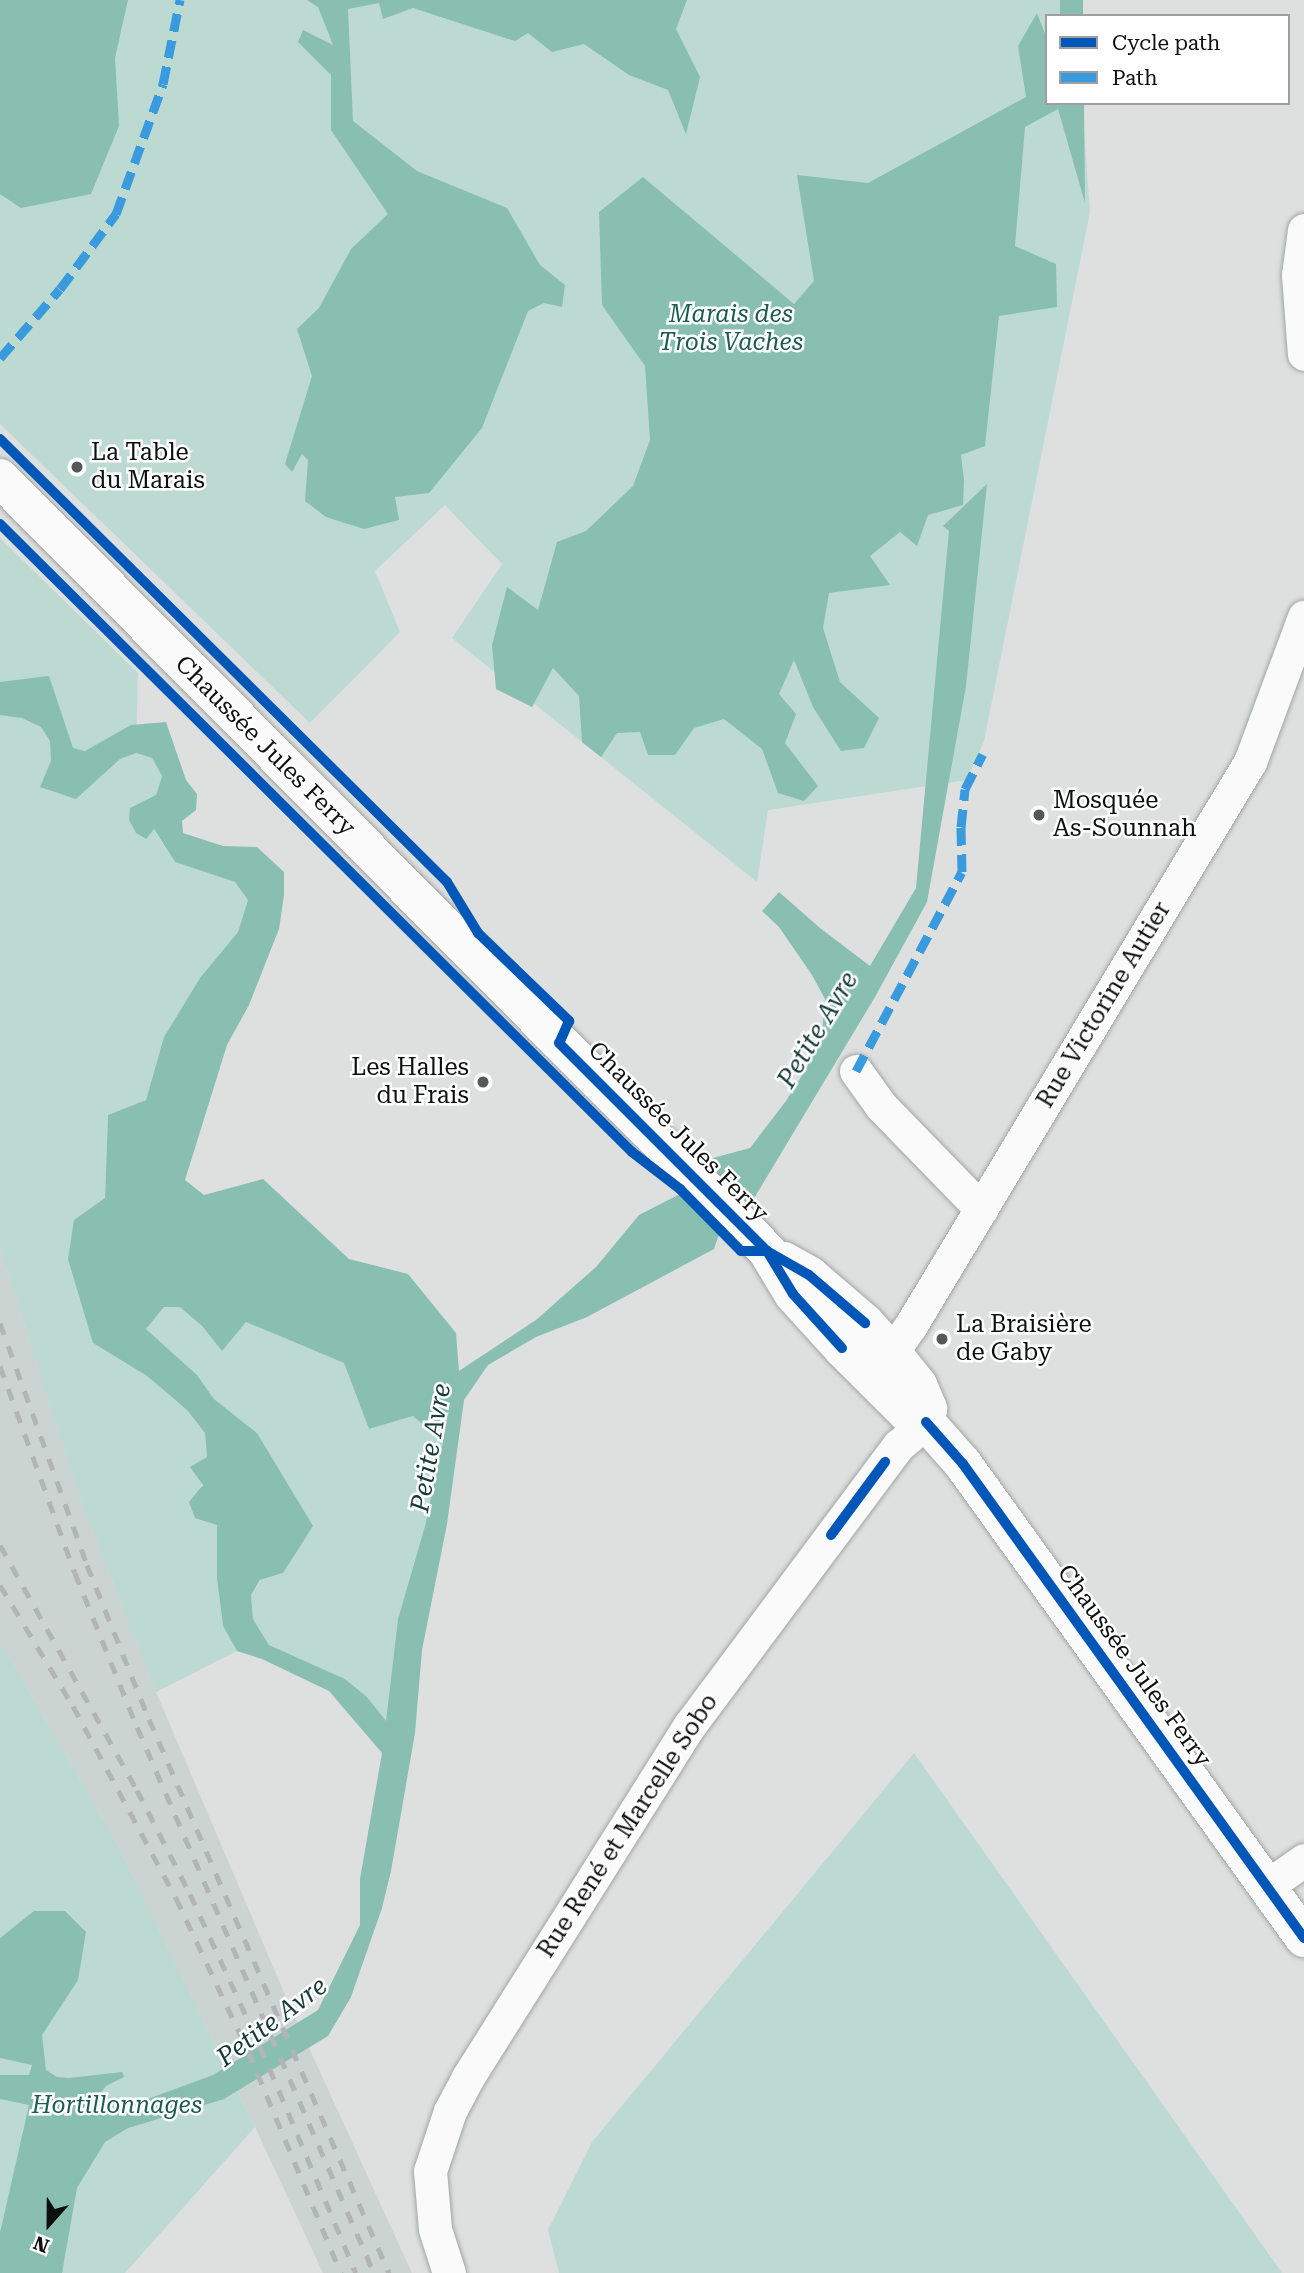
<!DOCTYPE html>
<meta charset="utf-8">
<style>
body{margin:0}
#map{position:relative;width:1304px;height:2273px;overflow:hidden;background:#dde0df;font-family:"Roboto Serif",serif}
div>[style]{position:absolute}
.built>*{inset:0;background:#cbd4d1}
.green>*{inset:0;background:#bcdad1}
.water>*{inset:0;background:#88bfb0;transform-origin:0 0}
.roads{filter:drop-shadow(0 0 2px #a3a5a5) drop-shadow(0 0 2px #a3a5a5)}
.minor>*{height:33px;margin:-16.5px;padding:0 16.5px;transform-origin:16.5px;border-radius:16.5px;background:#fafafa}
.major>*{height:38px;margin:-19px;padding:0 19px;transform-origin:19px;border-radius:19px;background:#fafafa}
.rail>*{height:5px;margin-top:-2.5px;transform-origin:0;background:repeating-linear-gradient(90deg,#b3b5b4 0 12px,transparent 0 24px)}
.quiet>*{height:9px;margin-top:-4.5px;transform-origin:0;background:repeating-linear-gradient(90deg,#3a9ade 0 18px,transparent 0 27px)}
.cycleway>*{height:10px;margin:-5px;padding:0 5px;transform-origin:5px;border-radius:5px;background:#0057b8}
.dots>*{width:19px;height:19px;translate:-50% -50%;box-sizing:border-box;border:4px solid #fff;border-radius:50%}
span{translate:-50% -50%;white-space:nowrap;text-align:center;line-height:1.15;-webkit-text-stroke:5px #fff;paint-order:stroke}
.park-label{font-size:24px;color:#1c5c4d;font-style:italic}
.poi-label{font-size:24px;color:#0d0f0e}
.left{translate:0 -50%;text-align:left}
.right{translate:-100% -50%;text-align:right}
.street-label{font-size:24px;color:#0d0f0e}
.water-label{font-size:26px;color:#163b32;font-style:italic}
.legend{position:absolute;left:1045px;top:14px;width:245px;height:91px;box-sizing:border-box;background:#fff;border:2px solid #9e9f9f;margin:0;padding:9px 12px;list-style:none;font-size:21px;color:#0d0f0e}
.legend li{display:flex;align-items:center;gap:14px;height:35px}
.legend b{width:35px;border:2px solid #9e9f9f}
.north{position:absolute;left:14px;top:2189px;width:70px;height:70px;-webkit-text-stroke:5px #fff;paint-order:stroke;rotate:201deg;font-size:19px;font-weight:700;line-height:28px;text-align:center;color:#0d0f0e}
.north::after{content:'';display:block;margin:auto;width:24px;height:32px;background:#0d0f0e;clip-path:polygon(50% 0,100% 100%,50% 72%,0 100%)}
</style>
<div id="map">
<div class="built">
<div style="clip-path:polygon(0 1248px,78px 1492px,156px 1692px,289px 2004px,412px 2273px,323px 2273px,255px 2127px,118px 1845px,0 1641px)"></div>
</div>
<div class="green">
<div style="clip-path:polygon(0 0,1075px 0,1076px 16px,1047px 16px,1047px 103px,1082px 103px,1090px 212px,984px 741px,967px 780px,768px 810px,757px 882px,452px 638px,502px 564px,445px 505px,375px 571px,400px 632px,310px 723px,0 424px)"></div>
<div style="clip-path:polygon(0 538px,138px 673px,136px 753px,152px 758px,162px 776px,156px 795px,153px 829px,175px 862px,235px 882px,248px 900px,238px 932px,200px 978px,164px 1037px,146px 1100px,108px 1115px,105px 1199px,74px 1220px,93px 1343px,147px 1376px,187px 1410px,205px 1433px,207px 1457px,195px 1517px,217px 1525px,217px 1579px,223px 1626px,237px 1651px,156px 1692px,78px 1492px,0 1248px)"></div>
<div style="clip-path:polygon(164px 1307px,180px 1307px,202px 1326px,222px 1351px,246px 1322px,344px 1363px,369px 1429px,414px 1416px,444px 1441px,425px 1526px,398px 1619px,386px 1722px,367px 1697px,345px 1679px,269px 1645px,253px 1619px,251px 1595px,261px 1580px,284px 1573px,281px 1474px,257px 1433px,214px 1399px,197px 1375px,146px 1329px)"></div>
<div style="clip-path:polygon(0 1641px,118px 1845px,255px 2127px,125px 2273px,0 2273px)"></div>
<div style="clip-path:polygon(914px 1753px,1282px 2273px,559px 2273px,548px 2230px,592px 2142px)"></div>
</div>
<div class="water">
<div style="clip-path:polygon(0 0,128px 0,115px 58px,119px 126px,91px 194px,21px 208px,0 194px)"></div>
<div style="clip-path:polygon(307px 0,687px 0,676px 29px,700px 77px,686px 134px,668px 90px,629px 75px,584px 44px,552px 52px,528px 33px,515px 41px,413px 8px,383px 19px,379px 3px,348px 9px,353px 121px,417px 171px,507px 208px,540px 265px,565px 285px,562px 307px,544px 303px,528px 311px,482px 428px,429px 493px,395px 497px,399px 520px,364px 529px,326px 517px,305px 501px,308px 460px,302px 454px,292px 472px,285px 464px,312px 376px,297px 329px,319px 308px,351px 249px,388px 214px,331px 130px,331px 75px,298px 42px,303px 30px,333px 45px,318px 7px)"></div>
<div style="left:1060px;top:0;width:23px;height:16px"></div>
<div style="clip-path:polygon(1037px 13px,1047px 39px,1047px 103px,1084px 103px,1085px 203px,1058px 109px,1025px 127px,1015px 246px,1056px 264px,1057px 307px,999px 316px,985px 446px,961px 455px,964px 480px,963px 505px,928px 515px,917px 546px,900px 532px,870px 556px,890px 585px,829px 593px,823px 628px,840px 682px,879px 718px,864px 748px,841px 751px,813px 707px,794px 660px,779px 694px,796px 714px,785px 743px,818px 786px,804px 801px,778px 793px,762px 749px,724px 719px,694px 728px,675px 755px,648px 755px,640px 732px,617px 733px,601px 757px,582px 742px,579px 696px,553px 668px,532px 707px,496px 689px,492px 645px,507px 587px,538px 610px,557px 542px,586px 531px,633px 486px,650px 440px,645px 366px,602px 305px,599px 212px,643px 177px,794px 304px,814px 281px,797px 175px,868px 183px,1026px 97px,1018px 46px)"></div>
<div style="clip-path:polygon(evenodd,987px 484px,966px 686px,927px 902px,875px 997px,753px 1200px,718px 1237px,714px 1249px,587px 1317px,536px 1337px,488px 1365px,464px 1400px,447px 1524px,422px 1650px,415px 1733px,391px 1871px,382px 1908px,351px 1997px,328px 2036px,224px 2099px,128px 2128px,105px 2142px,77px 2188px,62px 2273px,0 2273px,0 2233px,29px 2105px,0 2099px,0 2075px,29px 2075px,32px 2065px,0 2058px,0 1938px,34px 1911px,65px 1911px,86px 1932px,78px 1980px,42px 2035px,46px 2070px,57px 2077px,69px 2078px,122px 2072px,124px 2077px,106px 2086px,100px 2094px,101px 2106px,110px 2113px,213px 2075px,318px 2010px,360px 1925px,360px 1879px,382px 1753px,329px 1691px,262px 1659px,237px 1651px,223px 1626px,217px 1579px,217px 1525px,195px 1518px,189px 1502px,203px 1485px,190px 1467px,207px 1457px,205px 1433px,187px 1410px,147px 1376px,93px 1343px,68px 1259px,74px 1220px,105px 1198px,108px 1115px,146px 1100px,164px 1037px,200px 978px,238px 932px,248px 900px,235px 882px,175px 862px,154px 829px,146px 839px,136px 833px,129px 820px,130px 808px,156px 795px,162px 776px,152px 758px,136px 753px,120px 759px,76px 799px,40px 787px,51px 761px,50px 741px,41px 727px,22px 718px,0 715px,0 682px,49px 676px,73px 748px,85px 751px,131px 725px,166px 722px,186px 780px,197px 794px,196px 810px,182px 821px,183px 833px,223px 846px,257px 847px,284px 872px,284px 895px,279px 929px,249px 1005px,227px 1045px,185px 1180px,204px 1195px,263px 1179px,349px 1259px,408px 1274px,456px 1333px,459px 1371px,536px 1320px,596px 1267px,639px 1215px,678px 1195px,713px 1158px,750px 1148px,786px 1101px,806px 1069px,822px 1033px,825px 999px,812px 975px,779px 927px,762px 911px,779px 892px,820px 928px,870px 966px,916px 888px,949px 531px,943px 526px,987px 484px,164px 1307px,180px 1307px,202px 1326px,222px 1351px,246px 1322px,344px 1363px,369px 1429px,413px 1416px,443px 1441px,425px 1526px,398px 1619px,386px 1721px,367px 1697px,345px 1679px,269px 1645px,253px 1619px,251px 1595px,260px 1580px,283px 1573px,313px 1526px,257px 1433px,214px 1399px,197px 1375px,146px 1329px,164px 1307px)"></div>
</div>
<div class="roads">
<div class="minor">
<div style="left:1304px;top:230px;width:45px;rotate:97.6deg"></div>
<div style="left:1298px;top:275px;width:79px;rotate:85.7deg"></div>
<div style="left:856px;top:1071px;width:43px;rotate:54.5deg"></div>
<div style="left:881px;top:1106px;width:144px;rotate:45.8deg"></div>
<div style="left:878px;top:1372px;width:57px;rotate:-54.9deg"></div>
<div style="left:911px;top:1325px;width:657px;rotate:-58.95deg"></div>
<div style="left:1250px;top:762px;width:155px;rotate:-69.6deg"></div>
<div style="left:1267px;top:1886px;width:45px;rotate:-35.1deg"></div>
<div style="left:449px;top:2273px;width:46px;rotate:-107.7deg"></div>
<div style="left:435px;top:2229px;width:58px;rotate:-94.9deg"></div>
<div style="left:430px;top:2171px;width:63px;rotate:-71.6deg"></div>
<div style="left:450px;top:2111px;width:38px;rotate:-62deg"></div>
<div style="left:468px;top:2077px;width:416px;rotate:-57.8deg"></div>
<div style="left:690px;top:1725px;width:349px;rotate:-53.3deg"></div>
<div style="left:899px;top:1445px;width:35px;rotate:-40deg"></div>
</div>
<div class="major">
<div style="left:0;top:478px;width:1089px;rotate:45.22deg"></div>
<div style="left:767px;top:1251px;width:50px;rotate:58.8deg"></div>
<div style="left:793px;top:1294px;width:73px;rotate:47.8deg"></div>
<div style="left:842px;top:1348px;width:96px;rotate:45deg"></div>
<div style="left:910px;top:1416px;width:17px;rotate:21deg"></div>
<div style="left:926px;top:1422px;width:56px;rotate:48.6deg"></div>
<div style="left:963px;top:1464px;width:584px;rotate:54.27deg"></div>
<div style="left:784px;top:1261px;width:29px;rotate:29deg"></div>
<div style="left:809px;top:1275px;width:74px;rotate:40.6deg"></div>
<div style="left:865px;top:1323px;width:42px;rotate:47.9deg"></div>
<div style="left:893px;top:1354px;width:40px;rotate:51deg"></div>
<div style="left:918px;top:1385px;width:26px;rotate:67deg"></div>
<div style="left:928px;top:1409px;width:13px;rotate:99deg"></div>
</div>
</div>
<div class="rail">
<div style="left:0;top:1323px;width:257px;rotate:70.2deg"></div>
<div style="left:87px;top:1565px;width:166px;rotate:68.1deg"></div>
<div style="left:149px;top:1719px;width:604px;rotate:66.58deg"></div>
<div style="left:0;top:1366px;width:220px;rotate:70.1deg"></div>
<div style="left:75px;top:1573px;width:166px;rotate:68.1deg"></div>
<div style="left:137px;top:1727px;width:595px;rotate:66.54deg"></div>
<div style="left:0;top:1545px;width:281px;rotate:60.8deg"></div>
<div style="left:137px;top:1790px;width:117px;rotate:63deg"></div>
<div style="left:190px;top:1894px;width:167px;rotate:65.3deg"></div>
<div style="left:260px;top:2046px;width:246px;rotate:67.1deg"></div>
<div style="left:0;top:1585px;width:141px;rotate:58.9deg"></div>
<div style="left:73px;top:1706px;width:218px;rotate:61.8deg"></div>
<div style="left:176px;top:1898px;width:169px;rotate:64.8deg"></div>
<div style="left:248px;top:2051px;width:241px;rotate:67.3deg"></div>
</div>
<div class="quiet">
<div style="left:0;top:358px;width:91px;rotate:-49deg"></div>
<div style="left:60px;top:289px;width:94px;rotate:-53.3deg"></div>
<div style="left:116px;top:214px;width:138px;rotate:-70.1deg"></div>
<div style="left:163px;top:84px;width:86px;rotate:-78.6deg"></div>
<div style="left:856px;top:1071px;width:225px;rotate:-62deg"></div>
<div style="left:962px;top:872px;width:45px;rotate:-91.3deg"></div>
<div style="left:961px;top:827px;width:38px;rotate:-84deg"></div>
<div style="left:965px;top:789px;width:39px;rotate:-63deg"></div>
</div>
<div class="cycleway">
<div style="left:0;top:439px;width:629px;rotate:44.74deg"></div>
<div style="left:447px;top:882px;width:60px;rotate:58.7deg"></div>
<div style="left:478px;top:933px;width:127px;rotate:44deg"></div>
<div style="left:569px;top:1021px;width:24px;rotate:114deg"></div>
<div style="left:559px;top:1043px;width:294px;rotate:45deg"></div>
<div style="left:767px;top:1251px;width:50px;rotate:58.8deg"></div>
<div style="left:793px;top:1294px;width:73px;rotate:47.8deg"></div>
<div style="left:0;top:524px;width:891px;rotate:44.82deg"></div>
<div style="left:632px;top:1152px;width:61px;rotate:37.6deg"></div>
<div style="left:680px;top:1189px;width:87px;rotate:45.5deg"></div>
<div style="left:741px;top:1251px;width:26px"></div>
<div style="left:767px;top:1251px;width:48px;rotate:29.7deg"></div>
<div style="left:809px;top:1275px;width:74px;rotate:40.6deg"></div>
<div style="left:926px;top:1422px;width:56px;rotate:48.6deg"></div>
<div style="left:963px;top:1464px;width:584px;rotate:54.27deg"></div>
<div style="left:831px;top:1535px;width:91px;rotate:-53.5deg"></div>
</div>
<div class="dots">
<div style="left:77px;top:467px;background:#565857"></div>
<div style="left:1039px;top:815px;background:#565857"></div>
<div style="left:483px;top:1082px;background:#565857"></div>
<div style="left:942px;top:1339px;background:#565857"></div>
</div>
<div class="park-label">
<span style="left:731px;top:329px">Marais des<br>Trois Vaches</span>
<span style="left:117px;top:2106px">Hortillonnages</span>
</div>
<div class="poi-label">
<span class="left" style="left:91px;top:467px">La Table<br>du Marais</span>
<span class="left" style="left:1053px;top:815px">Mosquée<br>As-Sounnah</span>
<span class="right" style="left:469px;top:1082px">Les Halles<br>du Frais</span>
<span class="left" style="left:956px;top:1339px">La Braisière<br>de Gaby</span>
</div>
<div class="street-label">
<span style="left:265px;top:746px;rotate:45deg">Chaussée Jules Ferry</span>
<span style="left:1104px;top:1005px;rotate:-59deg">Rue Victorine Autier</span>
<span style="left:678px;top:1132px;rotate:45deg">Chaussée Jules Ferry</span>
<span style="left:1134px;top:1666px;rotate:54deg">Chaussée Jules Ferry</span>
<span style="left:628px;top:1826px;rotate:-57deg">Rue René et Marcelle Sobo</span>
</div>
<div class="water-label">
<span style="left:818px;top:1030px;rotate:-59deg">Petite Avre</span>
<span style="left:431px;top:1448px;rotate:-80deg">Petite Avre</span>
<span style="left:272px;top:2022px;rotate:-37deg">Petite Avre</span>
</div>
<ul class="legend">
<li><b style="height:9px;background:#0057b8"></b>Cycle path</li>
<li><b style="height:9px;background:#3a9ade"></b>Path</li>
</ul>
<div class="north">N</div>
</div>
